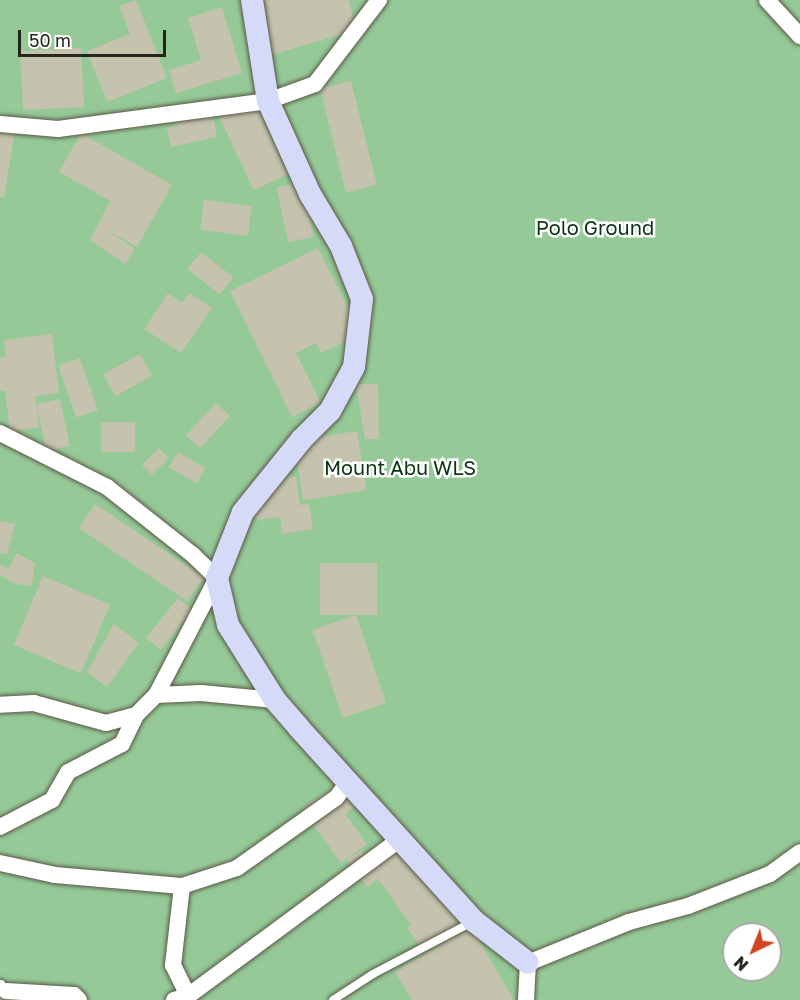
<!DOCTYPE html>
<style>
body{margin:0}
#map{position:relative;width:800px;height:1000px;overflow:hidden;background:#e4e0cc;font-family:"Golos Text",sans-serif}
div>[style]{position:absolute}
.green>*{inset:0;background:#95ca98}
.building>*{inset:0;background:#c5c2ae;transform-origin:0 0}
.roads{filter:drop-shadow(0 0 2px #5b5847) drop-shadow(0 0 2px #5b5847)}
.lane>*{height:8px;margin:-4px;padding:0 4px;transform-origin:4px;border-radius:4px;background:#fff}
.street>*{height:16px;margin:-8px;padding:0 8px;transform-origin:8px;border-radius:8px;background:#fff}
.secondary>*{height:22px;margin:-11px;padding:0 11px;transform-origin:11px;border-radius:11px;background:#d4daf7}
span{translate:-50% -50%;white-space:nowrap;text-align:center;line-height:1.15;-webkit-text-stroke:5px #fff;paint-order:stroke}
.park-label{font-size:20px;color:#0a3611}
.north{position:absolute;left:722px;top:922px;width:60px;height:60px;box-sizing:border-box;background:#fff;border:2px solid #a9a8a5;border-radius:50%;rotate:223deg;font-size:16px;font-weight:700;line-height:24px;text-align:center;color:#27261e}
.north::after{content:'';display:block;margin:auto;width:21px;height:27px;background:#cf4620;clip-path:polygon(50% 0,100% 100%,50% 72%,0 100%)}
.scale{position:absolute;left:18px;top:30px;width:148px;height:27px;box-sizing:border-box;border:3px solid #27261e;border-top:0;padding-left:8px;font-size:18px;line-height:21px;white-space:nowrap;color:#27261e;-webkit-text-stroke:4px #fff;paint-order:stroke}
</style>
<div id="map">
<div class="green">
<div style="clip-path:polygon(evenodd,0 0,800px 0,800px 1000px,0 1000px,0 0,734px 934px,770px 934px,770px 970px,734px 970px,734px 934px)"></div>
</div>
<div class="building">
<div style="clip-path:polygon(136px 0,167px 78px,107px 102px,87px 51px,130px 34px,119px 6px)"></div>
<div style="clip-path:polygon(256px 0,349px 0,356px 30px,272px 55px)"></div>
<div style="clip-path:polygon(222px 7px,242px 73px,176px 93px,169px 70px,201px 60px,188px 18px)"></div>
<div style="left:81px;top:48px;width:59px;height:61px;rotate:87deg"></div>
<div style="left:351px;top:81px;width:107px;height:32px;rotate:76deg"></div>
<div style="left:253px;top:99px;width:83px;height:38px;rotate:65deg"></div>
<div style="clip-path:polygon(211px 107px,217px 137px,171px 147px,167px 128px,178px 125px,176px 115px)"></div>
<div style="clip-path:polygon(0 127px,15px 130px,4px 198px,0 197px)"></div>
<div style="clip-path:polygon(81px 133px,172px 185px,137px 247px,104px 228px,135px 249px,125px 264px,90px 240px,110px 201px,59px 172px)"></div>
<div style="left:302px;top:182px;width:56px;height:26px;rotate:78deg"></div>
<div style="left:204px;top:200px;width:48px;height:30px;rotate:7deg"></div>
<div style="clip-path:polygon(318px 248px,361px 334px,321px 353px,316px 343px,296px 353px,321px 403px,292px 417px,230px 291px)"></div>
<div style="left:201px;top:252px;width:41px;height:22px;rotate:38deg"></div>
<div style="clip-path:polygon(168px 293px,182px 303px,189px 293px,212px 308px,181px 353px,144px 329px)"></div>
<div style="clip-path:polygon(52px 334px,59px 393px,35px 396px,39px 428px,10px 431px,5px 390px,0 391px,0 358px,6px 357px,4px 340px)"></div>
<div style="left:140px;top:354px;width:25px;height:42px;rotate:61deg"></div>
<div style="left:80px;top:358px;width:55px;height:23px;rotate:71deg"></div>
<div style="clip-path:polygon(356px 384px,378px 384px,379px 439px,365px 439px)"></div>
<div style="left:60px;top:399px;width:48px;height:24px;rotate:78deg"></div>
<div style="left:216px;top:403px;width:19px;height:44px;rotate:43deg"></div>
<div style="left:101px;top:422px;width:34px;height:30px"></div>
<div style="left:357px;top:431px;width:60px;height:64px;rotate:81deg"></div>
<div style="left:159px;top:448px;width:14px;height:24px;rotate:45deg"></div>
<div style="left:178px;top:452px;width:32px;height:18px;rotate:30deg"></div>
<div style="clip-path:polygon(296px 476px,300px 505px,309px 504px,313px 529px,282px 534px,280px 517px,257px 520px,252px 482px)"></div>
<div style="left:95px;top:504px;width:131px;height:29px;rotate:34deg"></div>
<div style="clip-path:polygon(0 521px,15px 524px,7px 554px,0 553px)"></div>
<div style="clip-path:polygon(17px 553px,35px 563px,33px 580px,30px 586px,16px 584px,0 575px,0 564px,8px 569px)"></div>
<div style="left:320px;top:563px;width:57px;height:52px"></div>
<div style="left:43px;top:576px;width:73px;height:75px;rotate:23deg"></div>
<div style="left:178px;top:598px;width:19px;height:51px;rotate:39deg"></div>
<div style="left:356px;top:615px;width:93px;height:46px;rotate:71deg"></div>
<div style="clip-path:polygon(114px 624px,139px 643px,107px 687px,87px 672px)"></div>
<div style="clip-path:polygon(353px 773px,370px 796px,345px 814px,367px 844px,341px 863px,302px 809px)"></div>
<div style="clip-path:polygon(395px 834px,460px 924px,423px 950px,407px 928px,411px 925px,378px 879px,367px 887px,347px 860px,361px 850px,365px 856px)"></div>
<div style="clip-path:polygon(471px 927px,514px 1000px,412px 1000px,395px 972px)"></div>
</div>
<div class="roads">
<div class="lane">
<div style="left:0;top:984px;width:1px"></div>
<div style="left:333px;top:1000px;width:48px;rotate:-33deg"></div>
<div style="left:373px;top:974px;width:114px;rotate:-27.7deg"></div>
</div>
<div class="street">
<div style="left:767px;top:0;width:49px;rotate:47.5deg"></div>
<div style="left:0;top:124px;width:58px;rotate:4.9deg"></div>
<div style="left:58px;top:129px;width:212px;rotate:-7.6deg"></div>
<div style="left:268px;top:101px;width:50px;rotate:-19.9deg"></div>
<div style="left:315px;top:84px;width:106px;rotate:-52.7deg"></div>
<div style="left:0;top:433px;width:120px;rotate:26.8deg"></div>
<div style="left:107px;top:487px;width:110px;rotate:38.3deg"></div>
<div style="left:193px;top:555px;width:33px;rotate:44deg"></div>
<div style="left:217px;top:578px;width:132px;rotate:117.5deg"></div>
<div style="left:156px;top:695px;width:28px;rotate:135deg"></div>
<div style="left:136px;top:715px;width:31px;rotate:165deg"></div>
<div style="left:106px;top:723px;width:75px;rotate:-164.5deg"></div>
<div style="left:34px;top:703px;width:34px;rotate:177deg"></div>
<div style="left:156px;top:695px;width:45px;rotate:-2.5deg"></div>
<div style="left:201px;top:693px;width:74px;rotate:5.4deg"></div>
<div style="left:0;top:827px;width:59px;rotate:-27.4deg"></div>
<div style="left:52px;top:800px;width:32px;rotate:-60deg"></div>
<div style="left:68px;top:772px;width:61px;rotate:-27.4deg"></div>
<div style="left:122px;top:744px;width:32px;rotate:-64deg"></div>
<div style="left:0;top:863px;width:56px;rotate:12.3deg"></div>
<div style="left:55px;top:875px;width:127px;rotate:5deg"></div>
<div style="left:182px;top:886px;width:58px;rotate:-18.1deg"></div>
<div style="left:237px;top:868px;width:121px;rotate:-35.3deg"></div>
<div style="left:336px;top:798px;width:21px;rotate:-53deg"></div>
<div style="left:182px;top:886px;width:80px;rotate:96.5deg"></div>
<div style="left:173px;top:965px;width:34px;rotate:64deg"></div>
<div style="left:6px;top:991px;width:68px;rotate:3.4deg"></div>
<div style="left:74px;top:995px;width:7px;rotate:45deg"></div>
<div style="left:174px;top:1000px;width:15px;rotate:-16deg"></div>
<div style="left:188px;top:996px;width:264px;rotate:-36.5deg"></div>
<div style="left:526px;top:1000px;width:37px;rotate:-87deg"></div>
<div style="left:528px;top:963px;width:109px;rotate:-22.1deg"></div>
<div style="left:629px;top:922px;width:61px;rotate:-15.2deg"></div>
<div style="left:688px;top:906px;width:88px;rotate:-21.3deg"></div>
<div style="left:770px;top:874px;width:37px;rotate:-36deg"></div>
</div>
<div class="secondary">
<div style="left:252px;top:0;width:102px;rotate:81deg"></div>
<div style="left:268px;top:101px;width:102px;rotate:65.7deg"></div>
<div style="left:310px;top:194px;width:61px;rotate:59.2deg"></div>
<div style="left:341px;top:246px;width:57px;rotate:68.4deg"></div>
<div style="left:362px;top:299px;width:68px;rotate:96.7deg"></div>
<div style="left:354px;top:367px;width:50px;rotate:118.6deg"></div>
<div style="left:330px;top:411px;width:40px;rotate:135deg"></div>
<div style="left:302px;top:439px;width:94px;rotate:128.9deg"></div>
<div style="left:243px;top:512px;width:71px;rotate:111.5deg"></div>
<div style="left:217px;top:578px;width:48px;rotate:76.8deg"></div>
<div style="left:228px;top:625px;width:89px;rotate:57.9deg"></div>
<div style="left:275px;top:700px;width:37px;rotate:49deg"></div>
<div style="left:299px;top:728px;width:261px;rotate:47.8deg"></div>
<div style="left:474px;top:921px;width:68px;rotate:37.9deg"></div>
</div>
</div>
<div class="park-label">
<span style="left:595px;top:227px">Polo Ground</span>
<span style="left:400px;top:467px">Mount Abu WLS</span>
</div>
<div class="north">N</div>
<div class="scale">50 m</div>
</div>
